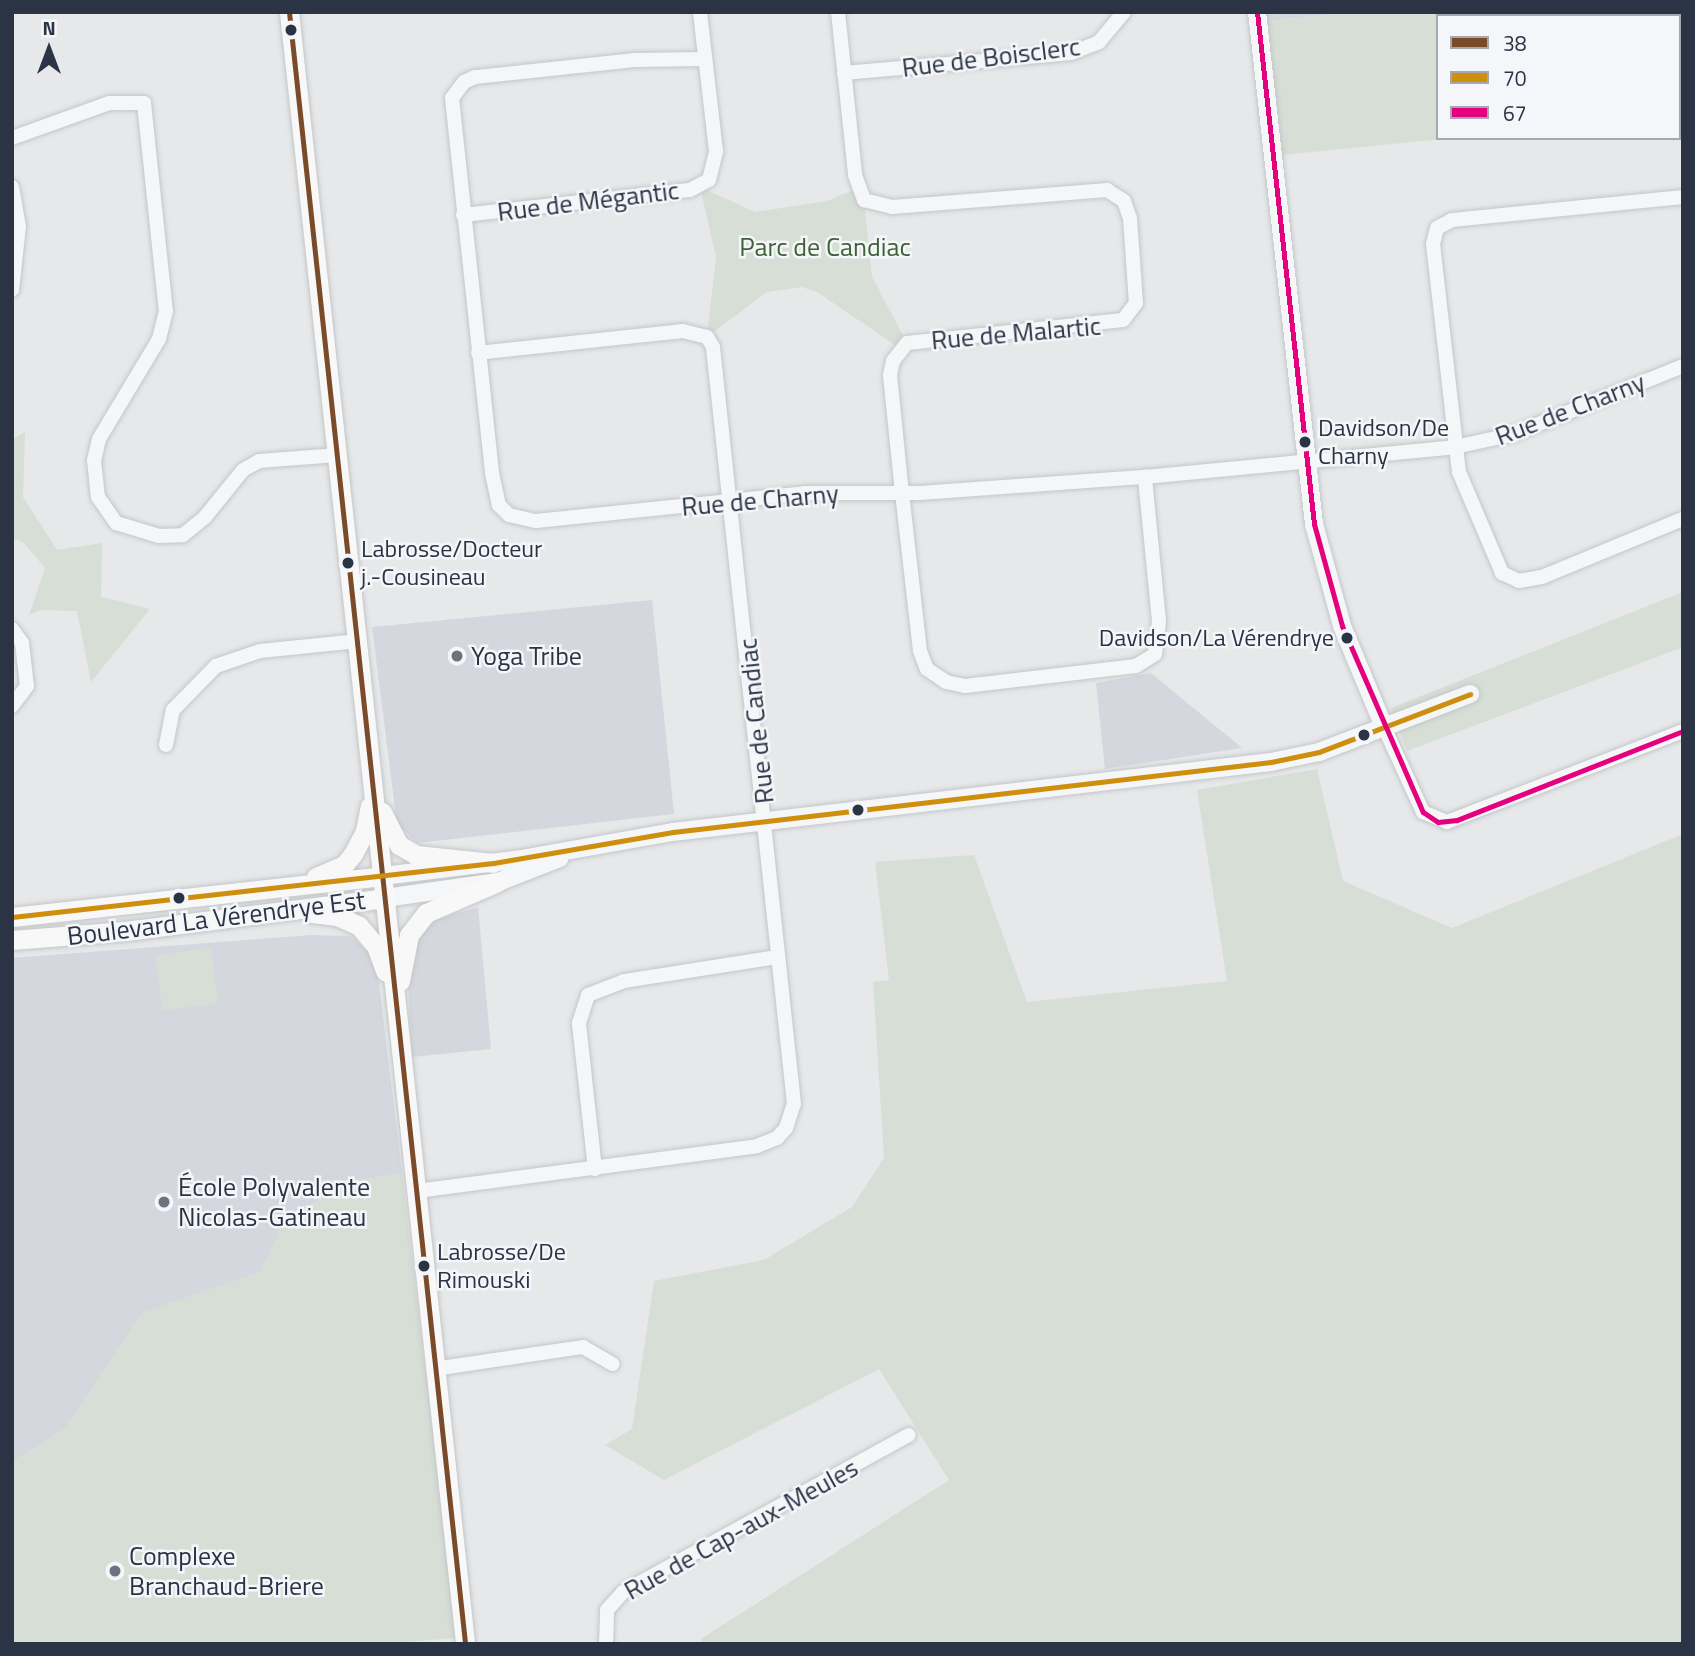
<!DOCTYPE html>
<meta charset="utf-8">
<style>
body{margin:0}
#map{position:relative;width:1695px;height:1656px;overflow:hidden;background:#e6e8ea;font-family:"Titillium Web",sans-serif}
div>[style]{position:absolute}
.built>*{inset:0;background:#d4d7dd}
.green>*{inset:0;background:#d6ded6;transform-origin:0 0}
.roads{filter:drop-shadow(0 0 2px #c4c6c8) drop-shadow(0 0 2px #c4c6c8)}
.minor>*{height:14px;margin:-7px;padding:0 7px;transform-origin:7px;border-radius:7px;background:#f5f6f7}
.tertiary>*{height:18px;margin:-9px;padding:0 9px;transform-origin:9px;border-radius:9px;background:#f5f6f7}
.secondary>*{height:19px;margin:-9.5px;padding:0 9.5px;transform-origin:9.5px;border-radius:9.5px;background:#f8f8f8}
.bus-1>*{height:5px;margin:-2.5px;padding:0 2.5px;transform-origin:2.5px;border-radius:2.5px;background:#7a4b2a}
.bus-2>*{height:5px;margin:-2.5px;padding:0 2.5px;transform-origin:2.5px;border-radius:2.5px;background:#ce8f0e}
.bus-3>*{height:5px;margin:-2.5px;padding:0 2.5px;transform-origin:2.5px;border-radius:2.5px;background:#e5007d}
.dots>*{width:19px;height:19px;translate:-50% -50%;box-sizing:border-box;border:4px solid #f4f6f9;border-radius:50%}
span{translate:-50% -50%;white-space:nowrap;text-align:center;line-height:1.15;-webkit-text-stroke:5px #f4f6f9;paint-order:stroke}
.bus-label{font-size:24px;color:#2b3445}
.left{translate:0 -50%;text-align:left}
.right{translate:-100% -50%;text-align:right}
.street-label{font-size:26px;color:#2b3445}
.park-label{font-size:26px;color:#3f6138}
.poi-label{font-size:26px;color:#2b3445}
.frame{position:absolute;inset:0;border:14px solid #2b3445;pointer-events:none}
.legend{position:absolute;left:1436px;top:14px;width:245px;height:126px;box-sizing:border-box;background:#f4f6f9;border:2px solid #a4a8b1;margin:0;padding:9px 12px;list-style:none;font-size:21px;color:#2b3445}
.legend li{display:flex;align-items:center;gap:14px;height:35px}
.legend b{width:35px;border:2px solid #a4a8b1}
.north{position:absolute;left:14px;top:14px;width:70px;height:70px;-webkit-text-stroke:5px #f4f6f9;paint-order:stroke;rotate:0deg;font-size:19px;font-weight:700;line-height:28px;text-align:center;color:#2b3445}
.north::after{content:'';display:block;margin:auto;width:24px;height:32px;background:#2b3445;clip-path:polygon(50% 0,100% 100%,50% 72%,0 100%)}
</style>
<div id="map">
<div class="built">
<div style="clip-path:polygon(1257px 12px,1354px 12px,1258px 22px)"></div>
<div style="clip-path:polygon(652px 600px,674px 814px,417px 843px,397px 824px,372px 627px)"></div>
<div style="clip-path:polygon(1151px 673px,1242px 748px,1105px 769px,1096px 683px)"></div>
<div style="clip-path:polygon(478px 907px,491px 1049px,412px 1057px,406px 951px,431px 921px)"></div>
<div style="clip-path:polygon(311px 935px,350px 936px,376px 958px,402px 1173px,346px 1183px,284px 1222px,261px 1272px,142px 1313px,65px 1429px,12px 1462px,12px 958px)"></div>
</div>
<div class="green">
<div style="clip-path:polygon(1354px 12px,1683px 12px,1683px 115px,1679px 115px,1679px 16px,1438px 16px,1438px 138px,1452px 138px,1272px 156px,1258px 22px)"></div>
<div style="clip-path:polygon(700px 187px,755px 212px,827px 201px,858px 188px,864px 200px,872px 277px,907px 343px,901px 349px,817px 292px,802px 287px,767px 292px,707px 337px,716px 257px)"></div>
<div style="clip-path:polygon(25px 432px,23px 497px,57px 550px,102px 543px,101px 597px,150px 609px,91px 682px,77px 611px,40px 610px,29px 615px,45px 568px,23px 542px,12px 538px,12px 440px)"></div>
<div style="clip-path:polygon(1683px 592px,1683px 647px,1407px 751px,1391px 708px)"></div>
<div style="clip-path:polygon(1317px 769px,1343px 881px,1452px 928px,1683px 834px,1683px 1644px,702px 1644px,701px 1639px,949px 1480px,879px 1369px,664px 1480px,605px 1445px,632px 1429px,654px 1281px,764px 1260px,852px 1207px,884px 1158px,873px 982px,889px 980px,875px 862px,974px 855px,1027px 1002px,1227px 981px,1197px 790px)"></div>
<div style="left:211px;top:948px;width:56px;height:56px;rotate:83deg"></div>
<div style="clip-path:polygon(402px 1173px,457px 1638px,379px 1644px,12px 1644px,12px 1462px,65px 1429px,142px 1313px,260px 1272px,284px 1222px,346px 1183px)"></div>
</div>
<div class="roads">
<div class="minor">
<div style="left:838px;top:12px;width:164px;rotate:84deg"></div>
<div style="left:855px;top:175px;width:27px;rotate:70deg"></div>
<div style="left:864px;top:200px;width:29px;rotate:14deg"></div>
<div style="left:892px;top:207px;width:216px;rotate:-4.5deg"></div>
<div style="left:1107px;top:190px;width:20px;rotate:33deg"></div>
<div style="left:1124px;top:201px;width:18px;rotate:71deg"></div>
<div style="left:1130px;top:218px;width:85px;rotate:86deg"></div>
<div style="left:1136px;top:303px;width:21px;rotate:127deg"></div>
<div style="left:1123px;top:320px;width:217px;rotate:173.9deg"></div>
<div style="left:907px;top:343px;width:23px;rotate:128deg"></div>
<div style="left:893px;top:361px;width:14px;rotate:102deg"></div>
<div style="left:890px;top:375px;width:119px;rotate:84.2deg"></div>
<div style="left:902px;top:493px;width:159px;rotate:83.5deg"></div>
<div style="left:920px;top:651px;width:19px;rotate:69deg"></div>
<div style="left:927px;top:669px;width:23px;rotate:34deg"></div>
<div style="left:946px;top:682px;width:19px;rotate:12deg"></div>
<div style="left:965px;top:686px;width:172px;rotate:-6.7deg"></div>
<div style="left:1136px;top:666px;width:22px;rotate:-32deg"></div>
<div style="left:1155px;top:654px;width:33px;rotate:-83deg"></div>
<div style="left:1159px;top:621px;width:145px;rotate:-95.6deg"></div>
<div style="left:704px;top:59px;width:69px;rotate:179.2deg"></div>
<div style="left:635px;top:60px;width:161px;rotate:173.9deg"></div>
<div style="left:475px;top:77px;width:12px;rotate:156deg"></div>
<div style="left:464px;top:82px;width:20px;rotate:127deg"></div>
<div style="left:452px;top:98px;width:377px;rotate:83.9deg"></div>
<div style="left:492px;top:473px;width:33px;rotate:78deg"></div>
<div style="left:499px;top:505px;width:14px;rotate:45deg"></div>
<div style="left:509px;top:515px;width:28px;rotate:13deg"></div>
<div style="left:536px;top:521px;width:270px;rotate:-5.9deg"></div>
<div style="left:805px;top:493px;width:115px"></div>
<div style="left:920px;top:493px;width:226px;rotate:-4.1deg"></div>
<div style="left:1145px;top:477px;width:311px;rotate:-5.5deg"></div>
<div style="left:1455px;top:447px;width:60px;rotate:-12.4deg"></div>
<div style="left:1514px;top:434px;width:182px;rotate:-21.9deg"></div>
<div style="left:844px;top:73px;width:228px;rotate:-5deg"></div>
<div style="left:1071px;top:53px;width:30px;rotate:-21deg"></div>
<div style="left:1099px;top:42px;width:39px;rotate:-50deg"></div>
<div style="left:12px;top:138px;width:103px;rotate:-19.8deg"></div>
<div style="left:109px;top:103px;width:35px"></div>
<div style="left:144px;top:103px;width:209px;rotate:84deg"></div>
<div style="left:166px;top:311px;width:29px;rotate:104deg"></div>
<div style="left:159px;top:339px;width:117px;rotate:121deg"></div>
<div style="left:99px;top:439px;width:22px;rotate:103deg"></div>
<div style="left:94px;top:460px;width:37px;rotate:84deg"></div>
<div style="left:98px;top:497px;width:32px;rotate:55deg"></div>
<div style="left:116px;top:523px;width:45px;rotate:16.8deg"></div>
<div style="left:159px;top:536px;width:24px;rotate:-2deg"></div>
<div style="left:183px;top:535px;width:28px;rotate:-39deg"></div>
<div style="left:205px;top:517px;width:60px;rotate:-51deg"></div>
<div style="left:243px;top:470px;width:18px;rotate:-29deg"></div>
<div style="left:259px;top:461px;width:79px;rotate:-4.3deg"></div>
<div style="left:12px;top:187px;width:40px;rotate:80deg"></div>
<div style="left:19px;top:226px;width:64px;rotate:96.2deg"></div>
<div style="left:1683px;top:197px;width:232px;rotate:174.3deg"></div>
<div style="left:1452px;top:220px;width:17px;rotate:152deg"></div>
<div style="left:1437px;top:228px;width:16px;rotate:104deg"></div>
<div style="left:1433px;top:244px;width:229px;rotate:83.5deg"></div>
<div style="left:1459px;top:472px;width:110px;rotate:66.9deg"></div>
<div style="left:1502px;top:573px;width:19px;rotate:25deg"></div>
<div style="left:1519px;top:581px;width:23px;rotate:-10deg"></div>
<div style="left:1542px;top:577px;width:152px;rotate:-22.4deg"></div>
<div style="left:463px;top:215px;width:228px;rotate:-6.3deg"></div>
<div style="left:690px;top:190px;width:21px;rotate:-28deg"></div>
<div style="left:709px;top:180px;width:30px;rotate:-76deg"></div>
<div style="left:716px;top:151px;width:140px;rotate:-96.6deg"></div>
<div style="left:12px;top:629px;width:17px;rotate:54deg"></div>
<div style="left:22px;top:643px;width:43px;rotate:83.4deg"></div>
<div style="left:27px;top:686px;width:25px;rotate:127deg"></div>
<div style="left:1384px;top:727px;width:94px;rotate:65.4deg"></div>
<div style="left:1423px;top:812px;width:26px;rotate:23deg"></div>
<div style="left:1447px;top:822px;width:253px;rotate:-21.1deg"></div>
<div style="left:166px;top:745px;width:36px;rotate:-79deg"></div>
<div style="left:173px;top:710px;width:62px;rotate:-45.7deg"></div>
<div style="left:216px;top:666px;width:46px;rotate:-18.8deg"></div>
<div style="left:260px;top:651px;width:99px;rotate:-5.8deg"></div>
<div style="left:595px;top:1169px;width:147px;rotate:-96.3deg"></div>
<div style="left:579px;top:1023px;width:29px;rotate:-72deg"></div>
<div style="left:588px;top:995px;width:39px;rotate:-21deg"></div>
<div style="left:624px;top:981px;width:156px;rotate:-8.9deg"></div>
<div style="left:417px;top:1191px;width:343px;rotate:-7.5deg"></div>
<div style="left:757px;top:1146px;width:22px;rotate:-22deg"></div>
<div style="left:777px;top:1138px;width:13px;rotate:-48deg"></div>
<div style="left:786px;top:1128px;width:25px;rotate:-72deg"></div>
<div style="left:794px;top:1104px;width:761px;rotate:-96.11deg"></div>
<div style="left:713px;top:347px;width:12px;rotate:-121deg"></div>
<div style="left:707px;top:337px;width:25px;rotate:-166deg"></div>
<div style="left:683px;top:331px;width:206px;rotate:173.9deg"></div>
<div style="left:434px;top:1369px;width:151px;rotate:-8.4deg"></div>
<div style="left:583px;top:1347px;width:34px;rotate:30deg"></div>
<div style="left:606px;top:1644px;width:34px;rotate:-88deg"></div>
<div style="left:607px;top:1610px;width:24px;rotate:-48deg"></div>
<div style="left:623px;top:1592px;width:326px;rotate:-28.8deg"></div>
</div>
<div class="tertiary">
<div style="left:1257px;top:12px;width:515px;rotate:83.65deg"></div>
<div style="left:1314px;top:524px;width:106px;rotate:74.6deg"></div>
<div style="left:1342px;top:626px;width:109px;rotate:67.4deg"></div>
<div style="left:383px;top:876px;width:139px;rotate:-7deg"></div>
<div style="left:521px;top:859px;width:154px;rotate:-10.1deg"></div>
<div style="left:673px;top:832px;width:602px;rotate:-6.68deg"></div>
<div style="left:1271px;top:762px;width:49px;rotate:-11.8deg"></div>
<div style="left:1319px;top:752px;width:162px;rotate:-21deg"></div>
<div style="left:385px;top:898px;width:114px;rotate:-8.1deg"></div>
<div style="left:498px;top:882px;width:66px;rotate:-21.2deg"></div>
</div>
<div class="secondary">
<div style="left:289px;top:12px;width:1641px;rotate:83.84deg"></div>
<div style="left:382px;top:812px;width:37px;rotate:63deg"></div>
<div style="left:399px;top:845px;width:20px;rotate:30deg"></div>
<div style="left:416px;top:855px;width:77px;rotate:5.9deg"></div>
<div style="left:316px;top:877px;width:30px;rotate:-23deg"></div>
<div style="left:344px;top:865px;width:14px;rotate:-51deg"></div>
<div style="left:353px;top:854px;width:26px;rotate:-62deg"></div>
<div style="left:365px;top:831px;width:25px;rotate:-79deg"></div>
<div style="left:312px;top:913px;width:25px;rotate:7deg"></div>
<div style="left:337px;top:916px;width:24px;rotate:24deg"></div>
<div style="left:359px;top:926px;width:26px;rotate:50deg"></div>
<div style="left:376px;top:946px;width:27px;rotate:70deg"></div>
<div style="left:12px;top:917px;width:373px;rotate:-6.3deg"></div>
<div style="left:12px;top:940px;width:113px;rotate:-4.6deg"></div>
<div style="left:125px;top:931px;width:262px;rotate:-7.2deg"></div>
<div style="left:400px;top:981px;width:47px;rotate:-78.9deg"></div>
<div style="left:409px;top:935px;width:28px;rotate:-52deg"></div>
<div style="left:426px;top:913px;width:78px;rotate:-23.3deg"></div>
</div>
</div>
<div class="bus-1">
<div style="left:289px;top:12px;width:1641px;rotate:83.84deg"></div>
</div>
<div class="bus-2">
<div style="left:12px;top:917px;width:484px;rotate:-6.4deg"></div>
<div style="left:493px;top:863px;width:183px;rotate:-9.8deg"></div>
<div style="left:673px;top:832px;width:602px;rotate:-6.68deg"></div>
<div style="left:1271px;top:762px;width:49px;rotate:-11.8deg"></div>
<div style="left:1319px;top:752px;width:162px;rotate:-21deg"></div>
</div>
<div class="bus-3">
<div style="left:1257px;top:12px;width:515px;rotate:83.65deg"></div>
<div style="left:1314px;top:524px;width:106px;rotate:74.6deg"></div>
<div style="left:1342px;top:626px;width:203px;rotate:66.5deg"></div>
<div style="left:1423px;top:812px;width:18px;rotate:34deg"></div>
<div style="left:1438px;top:822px;width:19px;rotate:-6deg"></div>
<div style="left:1457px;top:820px;width:243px;rotate:-21.5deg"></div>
</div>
<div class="dots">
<div style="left:291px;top:30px;background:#2b3445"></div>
<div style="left:1305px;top:442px;background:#2b3445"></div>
<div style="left:348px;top:563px;background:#2b3445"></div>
<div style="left:1347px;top:638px;background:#2b3445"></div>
<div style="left:457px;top:656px;background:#6c737f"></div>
<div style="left:1364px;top:735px;background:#2b3445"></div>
<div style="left:858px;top:810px;background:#2b3445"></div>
<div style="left:179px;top:898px;background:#2b3445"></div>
<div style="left:164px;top:1202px;background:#6c737f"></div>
<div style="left:424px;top:1266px;background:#2b3445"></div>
<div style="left:115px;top:1571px;background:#6c737f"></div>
</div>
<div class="bus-label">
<span class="left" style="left:1318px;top:442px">Davidson/De<br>Charny</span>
<span class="left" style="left:361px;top:563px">Labrosse/Docteur<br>j.-Cousineau</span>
<span class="right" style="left:1334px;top:638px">Davidson/La Vérendrye</span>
<span class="left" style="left:437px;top:1266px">Labrosse/De<br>Rimouski</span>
</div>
<div class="street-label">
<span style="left:991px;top:57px;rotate:-7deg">Rue de Boisclerc</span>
<span style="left:588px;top:201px;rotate:-7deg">Rue de Mégantic</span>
<span style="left:1016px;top:333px;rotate:-5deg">Rue de Malartic</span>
<span style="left:1570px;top:409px;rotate:-21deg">Rue de Charny</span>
<span style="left:760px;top:500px;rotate:-5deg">Rue de Charny</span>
<span style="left:756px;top:721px;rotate:-96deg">Rue de Candiac</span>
<span style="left:216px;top:918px;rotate:-7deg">Boulevard La Vérendrye Est</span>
<span style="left:741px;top:1529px;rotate:-29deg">Rue de Cap-aux-Meules</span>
</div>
<div class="park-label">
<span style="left:825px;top:247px">Parc de Candiac</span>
</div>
<div class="poi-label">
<span class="left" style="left:471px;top:656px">Yoga Tribe</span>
<span class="left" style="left:178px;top:1202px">École Polyvalente<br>Nicolas-Gatineau</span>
<span class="left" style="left:129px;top:1571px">Complexe<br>Branchaud-Briere</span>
</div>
<div class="frame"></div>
<ul class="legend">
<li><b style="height:9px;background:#7a4b2a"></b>38</li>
<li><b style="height:9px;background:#ce8f0e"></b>70</li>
<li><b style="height:9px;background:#e5007d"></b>67</li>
</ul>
<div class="north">N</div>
</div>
